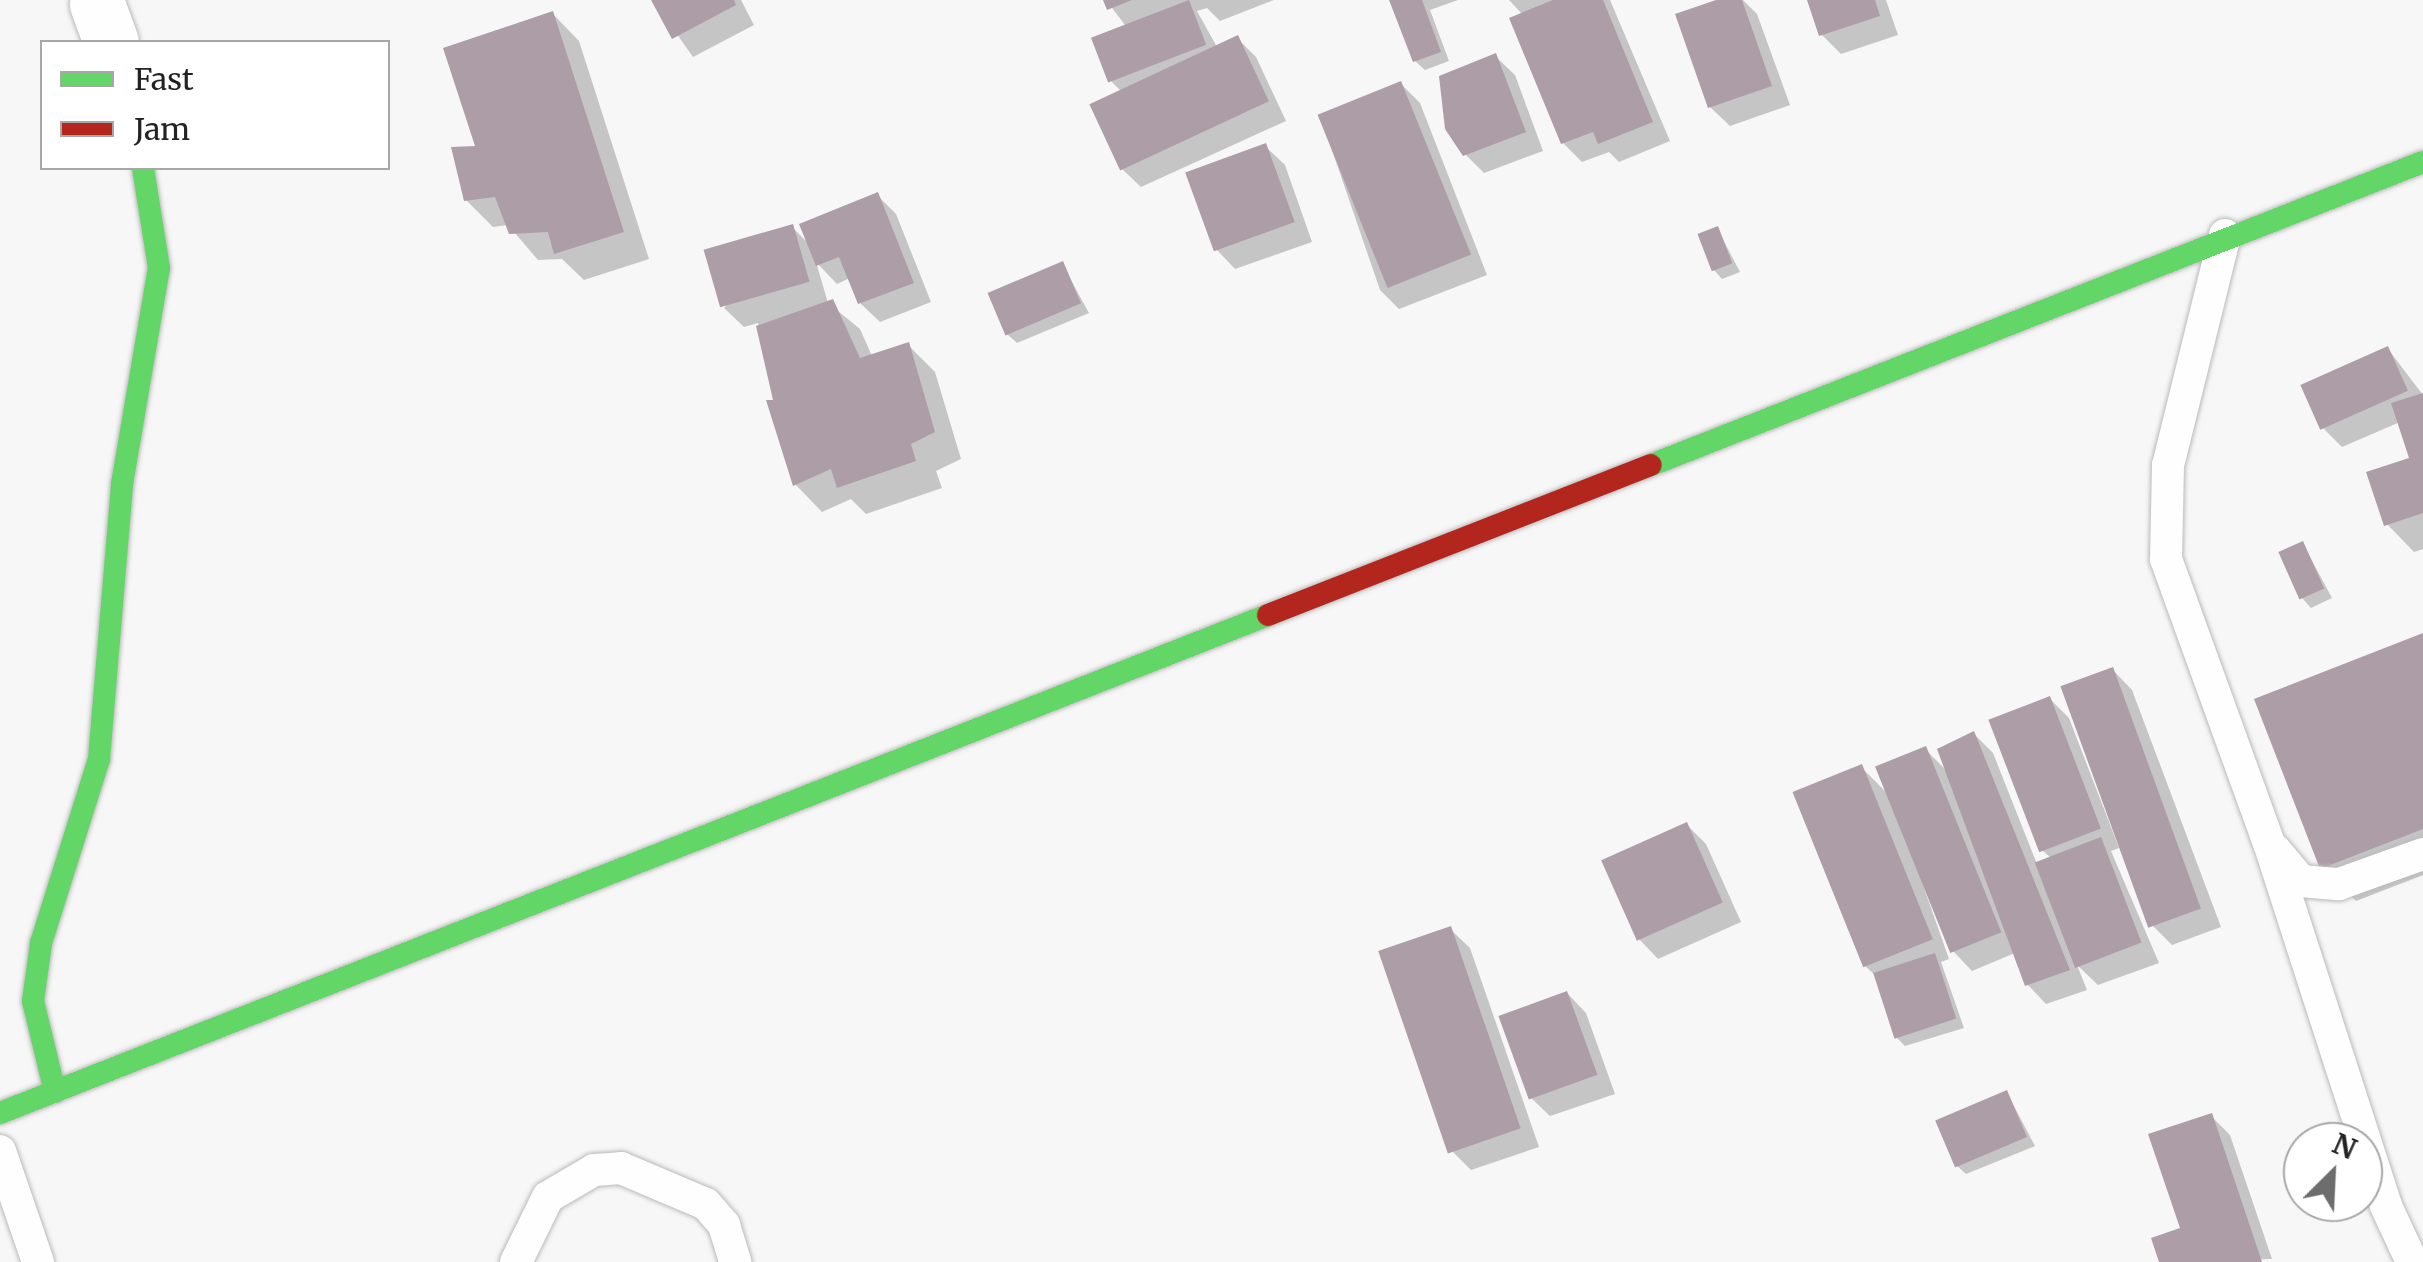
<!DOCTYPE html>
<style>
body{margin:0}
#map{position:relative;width:2423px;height:1262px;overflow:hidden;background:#f7f7f8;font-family:Merriweather,serif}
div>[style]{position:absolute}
.shadow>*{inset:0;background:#0003}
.building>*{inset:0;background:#ac9da6;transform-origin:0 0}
.roads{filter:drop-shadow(0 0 2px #bababa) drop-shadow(0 0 2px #bababa)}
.lane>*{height:32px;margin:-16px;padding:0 16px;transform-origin:16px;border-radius:16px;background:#fefefe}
.street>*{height:55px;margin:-27.5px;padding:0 27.5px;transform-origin:27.5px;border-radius:27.5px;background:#fefefe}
.fast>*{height:22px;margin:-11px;padding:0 11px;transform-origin:11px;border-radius:11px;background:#63d668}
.jam>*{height:22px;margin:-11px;padding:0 11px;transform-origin:11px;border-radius:11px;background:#b3261e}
span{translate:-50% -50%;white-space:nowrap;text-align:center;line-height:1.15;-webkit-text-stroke:10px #fff;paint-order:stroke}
.legend{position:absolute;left:40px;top:40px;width:350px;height:130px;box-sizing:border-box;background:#fff;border:2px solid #a7a7a7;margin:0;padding:12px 18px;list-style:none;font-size:30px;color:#222}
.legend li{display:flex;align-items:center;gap:20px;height:50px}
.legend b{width:50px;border:2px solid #a7a7a7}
.north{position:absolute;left:2283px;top:1122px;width:100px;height:100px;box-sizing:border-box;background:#fff;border:2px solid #a7a7a7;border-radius:50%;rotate:24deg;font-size:28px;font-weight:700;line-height:40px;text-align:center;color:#222}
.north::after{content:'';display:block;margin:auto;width:35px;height:45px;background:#6d6d6d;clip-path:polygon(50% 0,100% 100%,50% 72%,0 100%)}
</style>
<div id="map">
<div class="shadow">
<div style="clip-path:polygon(653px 0,741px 0,754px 25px,693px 57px)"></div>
<div style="clip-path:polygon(1106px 0,1274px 0,1220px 21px,1207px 8px,1197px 11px,1217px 47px,1237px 38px,1256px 57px,1286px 121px,1141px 187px,1121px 168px,1120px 90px,1110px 80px,1125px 25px)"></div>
<div style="clip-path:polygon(1392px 0,1458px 0,1430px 10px,1449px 61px,1425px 70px,1415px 61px)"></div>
<div style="clip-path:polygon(1509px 0,1610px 0,1670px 141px,1619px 162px,1609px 152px,1582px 162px,1563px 143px,1523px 15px)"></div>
<div style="clip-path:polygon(1723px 0,1743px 0,1757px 14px,1790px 105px,1730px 126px,1710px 107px)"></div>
<div style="clip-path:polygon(1810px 0,1886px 0,1898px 35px,1841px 54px,1821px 34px)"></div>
<div style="clip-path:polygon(552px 13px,579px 41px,649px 259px,584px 280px,562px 259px,538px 260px,508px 225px,493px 227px,466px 200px,478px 148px)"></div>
<div style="clip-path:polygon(1495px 56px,1515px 75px,1543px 151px,1484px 173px,1465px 154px)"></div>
<div style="clip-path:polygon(1401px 84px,1420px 103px,1487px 275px,1399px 309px,1380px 290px,1320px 115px)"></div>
<div style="clip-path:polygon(1265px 146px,1285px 165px,1312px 242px,1235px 269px,1216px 249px)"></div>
<div style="clip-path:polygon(877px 195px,896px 214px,931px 302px,880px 322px,860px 303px,850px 278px,837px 284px,816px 262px,828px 303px,860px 329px,872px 356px,908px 345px,935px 372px,961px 459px,936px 471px,942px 488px,866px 514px,851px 499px,822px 512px,795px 484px,758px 323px,744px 327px,724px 308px,792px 227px,810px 245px)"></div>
<div style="clip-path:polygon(1717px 228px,1740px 272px,1722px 279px,1713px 269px)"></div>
<div style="clip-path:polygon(1062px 264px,1089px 313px,1017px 343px,1007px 334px)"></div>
<div style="clip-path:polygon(2388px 349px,2423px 395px,2423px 549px,2414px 552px,2387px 524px,2412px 460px,2400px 422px,2342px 447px,2323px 428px)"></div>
<div style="clip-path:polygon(2303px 544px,2332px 598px,2311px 608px,2302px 598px)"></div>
<div style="clip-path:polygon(2423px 636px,2423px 875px,2356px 901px,2323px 868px)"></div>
<div style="clip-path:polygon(2113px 670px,2132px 690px,2221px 927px,2172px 945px,2153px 926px)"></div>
<div style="clip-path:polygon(2050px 699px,2069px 718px,2119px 848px,2111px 851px,2159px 963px,2098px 985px,2077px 965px,2087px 990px,2046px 1004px,2027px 984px,2015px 953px,1972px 971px,1953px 951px,1904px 831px,1949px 959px,1941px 962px,1964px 1028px,1905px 1046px,1896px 1037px,1877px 977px,1864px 965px,1861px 767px,1888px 794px,1925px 749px,1948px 772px,1974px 734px,1993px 753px,2037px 864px,2051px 858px,2042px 850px)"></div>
<div style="clip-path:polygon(1687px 825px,1706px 844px,1741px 922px,1658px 959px,1639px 939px)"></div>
<div style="clip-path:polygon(1450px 929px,1470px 948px,1539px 1147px,1471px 1170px,1452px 1151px)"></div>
<div style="clip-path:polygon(1567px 993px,1586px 1013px,1615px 1094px,1550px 1116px,1530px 1097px)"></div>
<div style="clip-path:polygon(2007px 1093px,2035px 1146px,1966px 1174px,1956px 1165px)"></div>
<div style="clip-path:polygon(2211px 1116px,2230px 1135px,2272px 1259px,2162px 1262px,2183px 1229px)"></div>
</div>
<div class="building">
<div style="clip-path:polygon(651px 0,734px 0,736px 5px,672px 39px)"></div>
<div style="clip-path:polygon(1103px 0,1132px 0,1107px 10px)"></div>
<div style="left:1189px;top:0;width:48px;height:105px;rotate:69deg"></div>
<div style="clip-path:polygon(1389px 0,1422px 0,1441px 52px,1413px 62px)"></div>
<div style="clip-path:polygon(1553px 0,1603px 0,1653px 122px,1598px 144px,1593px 132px,1561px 144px,1509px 18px)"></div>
<div style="clip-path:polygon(1716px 0,1742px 0,1772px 86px,1708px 108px,1675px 14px)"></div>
<div style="clip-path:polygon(1807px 0,1875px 0,1880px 16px,1819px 36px)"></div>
<div style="clip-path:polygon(553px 11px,624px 232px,554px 254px,548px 232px,509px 234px,495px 197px,464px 201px,451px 147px,475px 146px,443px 48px)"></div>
<div style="left:1238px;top:35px;width:73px;height:164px;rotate:65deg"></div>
<div style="clip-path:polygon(1496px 53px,1526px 132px,1463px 156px,1445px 129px,1439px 76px)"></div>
<div style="left:1401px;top:81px;width:187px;height:90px;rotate:68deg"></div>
<div style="left:1266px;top:143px;width:84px;height:86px;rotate:70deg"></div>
<div style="clip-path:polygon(878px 192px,914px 283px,858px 304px,839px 257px,816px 266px,799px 224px)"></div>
<div style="left:793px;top:224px;width:60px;height:93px;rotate:74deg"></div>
<div style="left:1718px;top:226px;width:40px;height:22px;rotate:69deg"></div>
<div style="left:1063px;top:261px;width:46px;height:82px;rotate:67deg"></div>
<div style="clip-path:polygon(833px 299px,860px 358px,909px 342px,935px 432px,911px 444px,916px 461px,837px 488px,831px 469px,793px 486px,766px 400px,773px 400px,756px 326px)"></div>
<div style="left:2388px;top:346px;width:49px;height:96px;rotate:66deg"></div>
<div style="clip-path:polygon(2423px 393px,2423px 513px,2384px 526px,2366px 472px,2409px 458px,2391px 403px)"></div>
<div style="left:2303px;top:541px;width:52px;height:27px;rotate:66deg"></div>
<div style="clip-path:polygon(2423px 633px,2423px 829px,2320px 869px,2254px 699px)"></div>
<div style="left:2113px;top:667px;width:257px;height:56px;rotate:70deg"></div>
<div style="left:2050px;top:696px;width:142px;height:66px;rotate:69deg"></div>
<div style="clip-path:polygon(1974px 731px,2070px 970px,2025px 986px,1937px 749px)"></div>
<div style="left:1926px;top:746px;width:201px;height:55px;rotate:68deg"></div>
<div style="left:1862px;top:764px;width:189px;height:75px;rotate:68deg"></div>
<div style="left:1687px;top:822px;width:88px;height:94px;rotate:66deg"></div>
<div style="left:2101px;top:837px;width:113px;height:71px;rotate:69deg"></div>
<div style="left:1451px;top:926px;width:214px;height:77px;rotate:71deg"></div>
<div style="left:1935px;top:953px;width:69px;height:65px;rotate:72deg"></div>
<div style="left:1567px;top:991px;width:89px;height:73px;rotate:70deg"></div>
<div style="left:2007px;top:1090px;width:51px;height:78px;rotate:67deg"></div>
<div style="clip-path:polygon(2212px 1113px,2262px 1262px,2159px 1262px,2151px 1238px,2180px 1228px,2148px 1134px)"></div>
</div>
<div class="roads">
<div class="lane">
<div style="left:2225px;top:235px;width:237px;rotate:103.9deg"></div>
<div style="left:2168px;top:465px;width:94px;rotate:91.2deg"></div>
<div style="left:2166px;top:559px;width:302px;rotate:70.1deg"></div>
<div style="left:2269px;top:843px;width:381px;rotate:72.1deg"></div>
<div style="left:2386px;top:1206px;width:62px;rotate:65.1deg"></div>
<div style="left:2275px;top:850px;width:40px;rotate:50deg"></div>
<div style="left:2301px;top:881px;width:38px;rotate:5deg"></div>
<div style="left:2339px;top:884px;width:89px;rotate:-19.7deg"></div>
<div style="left:0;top:1151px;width:117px;rotate:71.1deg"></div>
<div style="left:516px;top:1262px;width:72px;rotate:-63.8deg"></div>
<div style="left:548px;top:1197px;width:53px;rotate:-30.4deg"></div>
<div style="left:594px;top:1170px;width:27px;rotate:-4deg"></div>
<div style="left:621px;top:1168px;width:92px;rotate:23deg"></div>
<div style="left:706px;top:1204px;width:28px;rotate:49deg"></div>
<div style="left:724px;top:1225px;width:39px;rotate:73deg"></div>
</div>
<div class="street">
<div style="left:97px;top:4px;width:40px;rotate:69.8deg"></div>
</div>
<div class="fast">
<div style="left:1651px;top:465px;width:829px;rotate:-21.43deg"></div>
<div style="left:55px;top:1092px;width:94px;rotate:-103.6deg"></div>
<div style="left:33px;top:1001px;width:59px;rotate:-82.1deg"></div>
<div style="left:41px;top:943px;width:193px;rotate:-72.5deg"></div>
<div style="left:99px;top:759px;width:276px;rotate:-85.2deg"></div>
<div style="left:122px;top:484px;width:219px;rotate:-80.3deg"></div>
<div style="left:159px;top:268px;width:101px;rotate:-99.1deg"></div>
<div style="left:0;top:1113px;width:1362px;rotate:-21.44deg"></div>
</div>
<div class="jam">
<div style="left:1268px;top:615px;width:411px;rotate:-21.4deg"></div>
</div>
</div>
<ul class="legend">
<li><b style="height:12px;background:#63d668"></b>Fast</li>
<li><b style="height:12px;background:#b3261e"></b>Jam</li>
</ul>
<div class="north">N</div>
</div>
